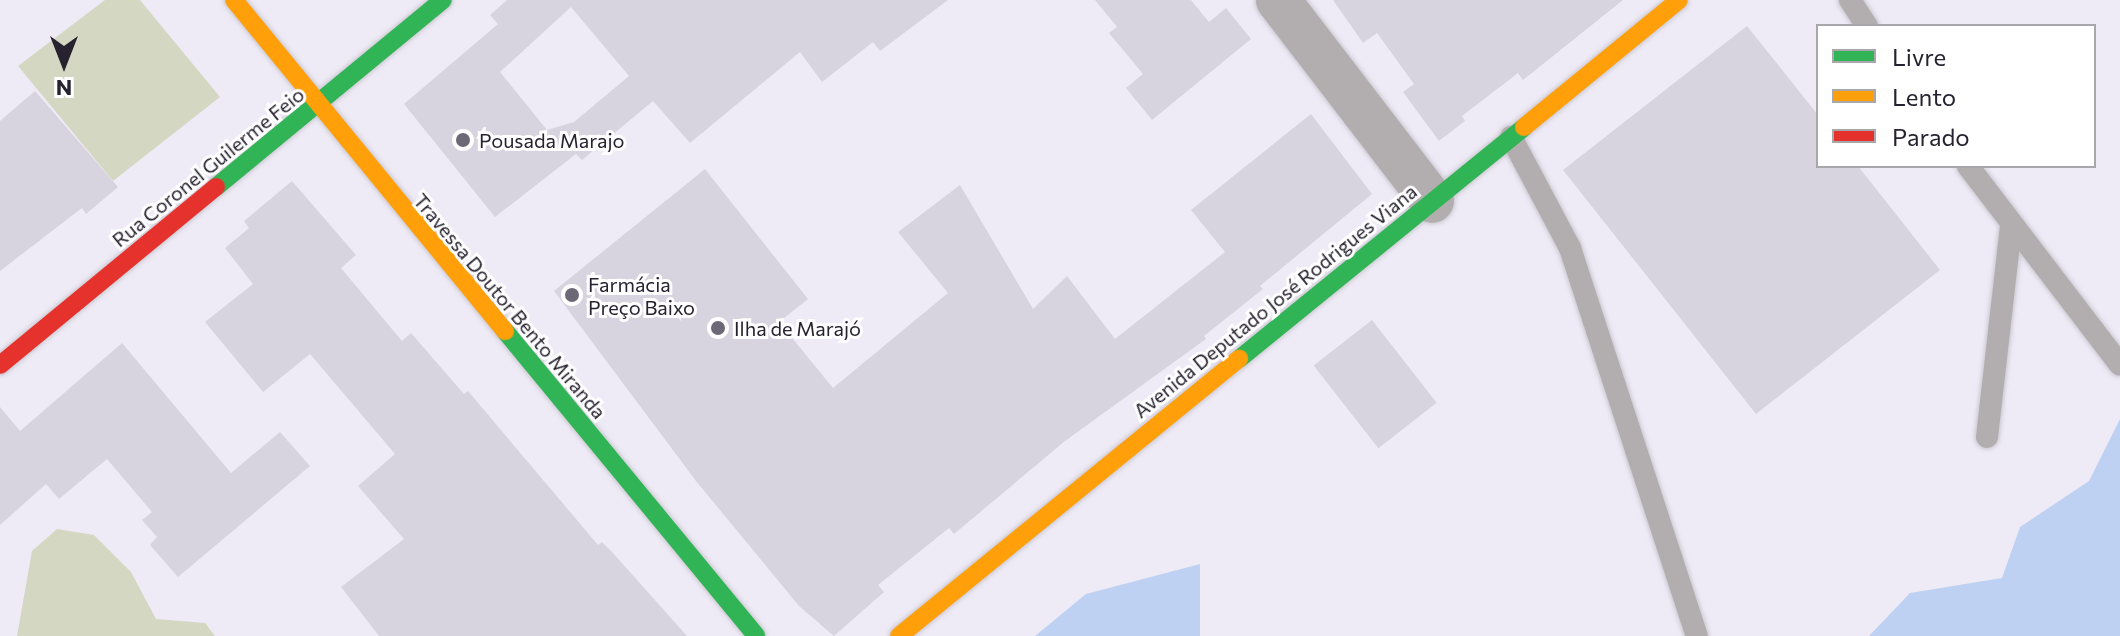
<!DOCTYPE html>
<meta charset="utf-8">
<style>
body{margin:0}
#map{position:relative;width:2120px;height:636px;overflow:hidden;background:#eeebf6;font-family:Commissioner,sans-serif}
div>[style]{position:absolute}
.green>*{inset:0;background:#d4d8c3}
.water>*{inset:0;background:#bed1f2}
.building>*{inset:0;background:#d7d4df;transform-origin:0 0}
.roads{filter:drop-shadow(0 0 2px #cbc8d1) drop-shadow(0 0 2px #cbc8d1)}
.lane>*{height:22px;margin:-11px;padding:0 11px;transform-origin:11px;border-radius:11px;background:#b2adaf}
.street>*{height:44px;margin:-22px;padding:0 22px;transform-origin:22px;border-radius:22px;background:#b2adaf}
.fast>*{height:18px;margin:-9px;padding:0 9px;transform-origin:9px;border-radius:9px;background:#30b455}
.slow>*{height:18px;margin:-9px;padding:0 9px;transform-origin:9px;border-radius:9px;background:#ff9f0a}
.jam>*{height:18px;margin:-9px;padding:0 9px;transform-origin:9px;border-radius:9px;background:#e5322d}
.dots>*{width:22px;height:22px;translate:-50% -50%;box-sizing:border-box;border:4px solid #fff;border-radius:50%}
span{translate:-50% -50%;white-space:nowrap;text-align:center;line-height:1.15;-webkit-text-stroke:6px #fff;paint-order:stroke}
.poi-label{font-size:20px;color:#26222f}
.left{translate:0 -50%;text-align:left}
.street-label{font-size:20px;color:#26222f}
.legend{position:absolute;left:1816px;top:24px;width:280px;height:144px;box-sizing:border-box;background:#fff;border:2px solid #a8a7ac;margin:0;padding:10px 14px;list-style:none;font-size:24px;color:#26222f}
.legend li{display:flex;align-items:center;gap:16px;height:40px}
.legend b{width:40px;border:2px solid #a8a7ac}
.north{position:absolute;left:24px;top:24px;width:80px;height:80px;-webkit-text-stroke:6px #fff;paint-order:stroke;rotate:180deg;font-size:22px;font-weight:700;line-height:32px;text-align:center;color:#26222f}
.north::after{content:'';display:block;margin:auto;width:28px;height:36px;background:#26222f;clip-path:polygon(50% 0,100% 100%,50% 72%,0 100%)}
</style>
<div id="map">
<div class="green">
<div style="clip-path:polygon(105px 0,140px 0,220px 97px,113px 181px,18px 66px)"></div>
<div style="clip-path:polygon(57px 529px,94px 535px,131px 572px,156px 619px,205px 623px,215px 636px,17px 636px,32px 551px)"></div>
</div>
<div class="water">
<div style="clip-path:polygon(2120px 419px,2120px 636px,1869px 636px,1910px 593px,2002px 578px,2020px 527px,2089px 481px)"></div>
<div style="clip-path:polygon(1200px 564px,1200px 636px,1035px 636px,1086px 594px)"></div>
</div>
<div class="building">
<div style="clip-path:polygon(evenodd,507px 0,948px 0,880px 51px,873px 42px,822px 82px,800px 52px,690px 143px,653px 101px,582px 160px,576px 154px,495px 217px,404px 104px,498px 24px,490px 15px,507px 0,571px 7px,629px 76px,574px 122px,547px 130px,500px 72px,571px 7px)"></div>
<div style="clip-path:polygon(1095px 0,1191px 0,1209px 22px,1226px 8px,1251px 39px,1152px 120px,1126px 88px,1143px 74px,1109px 33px,1117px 27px)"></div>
<div style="clip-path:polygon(1333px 0,1623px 0,1523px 80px,1518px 73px,1462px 116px,1465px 121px,1439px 141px,1403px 92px,1414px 84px,1377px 33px,1363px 43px)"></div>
<div style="clip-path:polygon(1747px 26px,1818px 115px,1818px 166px,1858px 166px,1940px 270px,1756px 414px,1563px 170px)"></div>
<div style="clip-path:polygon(35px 91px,118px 187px,86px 214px,82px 208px,0 271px,0 121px)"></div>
<div style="clip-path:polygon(1311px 114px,1372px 194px,1260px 286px,1263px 289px,1204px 336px,1206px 339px,1065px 441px,954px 534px,949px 528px,878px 585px,884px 592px,834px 636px,799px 606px,696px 481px,554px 291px,705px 169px,808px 299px,779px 322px,833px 388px,948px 293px,898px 232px,960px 185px,1033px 309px,1067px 276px,1115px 339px,1225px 252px,1191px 210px)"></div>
<div style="clip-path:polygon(292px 181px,356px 255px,341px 268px,402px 341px,411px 333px,464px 394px,468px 391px,598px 545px,602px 542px,613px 553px,687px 636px,379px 636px,341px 587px,404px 539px,358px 486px,395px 454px,310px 354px,263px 392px,205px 322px,253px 284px,225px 248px,249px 228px,244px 221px)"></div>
<div style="left:1372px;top:320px;width:105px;height:74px;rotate:52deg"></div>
<div style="clip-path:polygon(122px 343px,231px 473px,280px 432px,310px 466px,178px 577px,150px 545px,157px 537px,142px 520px,152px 512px,107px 459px,59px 499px,46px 484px,0 525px,0 407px,20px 431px)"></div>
</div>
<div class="roads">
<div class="lane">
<div style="left:1850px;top:0;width:31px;rotate:57deg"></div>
<div style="left:1511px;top:137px;width:126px;rotate:62deg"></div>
<div style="left:1570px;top:248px;width:408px;rotate:71.9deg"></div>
<div style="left:1968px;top:166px;width:250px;rotate:52.6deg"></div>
<div style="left:1987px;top:437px;width:212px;rotate:-83.5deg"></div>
</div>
<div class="street">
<div style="left:1278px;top:0;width:253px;rotate:52.5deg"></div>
</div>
<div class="fast">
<div style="left:216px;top:187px;width:294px;rotate:-39.5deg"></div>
<div style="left:505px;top:331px;width:395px;rotate:50.5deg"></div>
<div style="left:1239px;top:359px;width:367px;rotate:-39.1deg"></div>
</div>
<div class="slow">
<div style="left:234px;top:0;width:428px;rotate:50.7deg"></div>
<div style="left:1524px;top:127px;width:200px;rotate:-39.3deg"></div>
<div style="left:899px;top:636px;width:439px;rotate:-39.2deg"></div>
</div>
<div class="jam">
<div style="left:0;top:365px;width:280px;rotate:-39.5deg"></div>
</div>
</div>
<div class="dots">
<div style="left:463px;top:140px;background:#6c6875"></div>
<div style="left:572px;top:295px;background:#6c6875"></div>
<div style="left:718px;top:328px;background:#6c6875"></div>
</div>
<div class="poi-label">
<span class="left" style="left:479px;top:140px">Pousada Marajo</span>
<span class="left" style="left:588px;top:296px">Farmácia<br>Preço Baixo</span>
<span class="left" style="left:734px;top:328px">Ilha de Marajó</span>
</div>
<div class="street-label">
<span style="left:208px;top:167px;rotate:-39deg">Rua Coronel Guilerme Feio</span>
<span style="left:1275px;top:301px;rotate:-39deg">Avenida Deputado José Rodrigues Viana</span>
<span style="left:510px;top:306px;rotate:50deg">Travessa Doutor Bento Miranda</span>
</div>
<ul class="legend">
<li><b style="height:10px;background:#30b455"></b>Livre</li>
<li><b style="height:10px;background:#ff9f0a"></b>Lento</li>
<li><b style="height:10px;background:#e5322d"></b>Parado</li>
</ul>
<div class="north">N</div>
</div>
